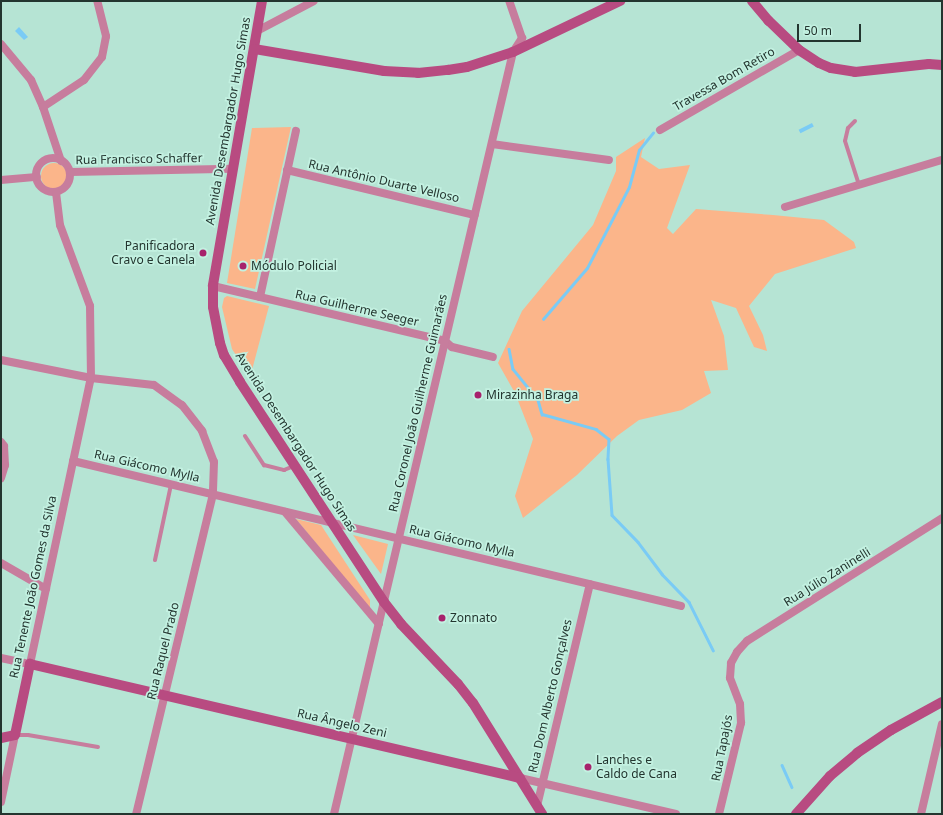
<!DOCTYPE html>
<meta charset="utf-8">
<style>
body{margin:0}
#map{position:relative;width:943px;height:815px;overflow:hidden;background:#b6e4d4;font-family:"Noto Sans",sans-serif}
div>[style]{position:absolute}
.green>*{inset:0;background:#fbb58a}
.round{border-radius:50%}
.water>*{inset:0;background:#7acbf5;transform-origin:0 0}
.stream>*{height:2.5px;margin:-1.25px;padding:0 1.25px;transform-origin:1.25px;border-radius:1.25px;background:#7acbf5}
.lane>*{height:4px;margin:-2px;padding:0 2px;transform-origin:2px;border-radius:2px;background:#c77d9d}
.street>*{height:8px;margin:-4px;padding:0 4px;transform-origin:4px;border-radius:4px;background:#c77d9d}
.street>.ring{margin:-4px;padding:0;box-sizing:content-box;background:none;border:8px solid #c77d9d;border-radius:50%}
.secondary>*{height:10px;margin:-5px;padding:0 5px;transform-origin:5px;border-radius:5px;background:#b84b81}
.dots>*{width:11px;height:11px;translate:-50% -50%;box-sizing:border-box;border:2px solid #c3f1e1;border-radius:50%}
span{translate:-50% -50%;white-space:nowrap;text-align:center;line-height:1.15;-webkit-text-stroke:3.5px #c3f1e1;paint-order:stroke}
.street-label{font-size:12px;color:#23352f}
.poi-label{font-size:12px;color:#23352f}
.right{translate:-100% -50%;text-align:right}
.left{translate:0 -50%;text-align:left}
.frame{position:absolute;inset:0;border:2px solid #23352f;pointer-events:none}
.scale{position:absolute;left:797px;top:24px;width:64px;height:18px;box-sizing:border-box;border:2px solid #23352f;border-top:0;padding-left:5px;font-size:12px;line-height:14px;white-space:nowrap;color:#23352f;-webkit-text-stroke:3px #c3f1e1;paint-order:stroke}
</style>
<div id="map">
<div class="green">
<div style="clip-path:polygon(291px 127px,255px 289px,227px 283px,252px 128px)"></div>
<div style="clip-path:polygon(645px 138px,641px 157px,659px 169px,690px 165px,667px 228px,673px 234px,696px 209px,773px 215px,824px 220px,854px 242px,856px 248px,775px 274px,749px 306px,763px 335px,767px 351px,754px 347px,736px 308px,711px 300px,724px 336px,728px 370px,704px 371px,711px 393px,682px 410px,639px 420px,617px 436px,577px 475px,523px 518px,515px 496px,533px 439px,515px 393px,498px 363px,522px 311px,593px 225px,616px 171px,616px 157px)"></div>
<div class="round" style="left:41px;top:163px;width:26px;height:26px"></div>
<div style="clip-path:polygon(227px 296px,269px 306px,252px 370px,238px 358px,232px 349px,222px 307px,224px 298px)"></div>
<div style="clip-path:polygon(296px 519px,321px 525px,370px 600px,370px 609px)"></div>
<div style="clip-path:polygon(353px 535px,388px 544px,381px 574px)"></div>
</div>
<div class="water">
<div style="clip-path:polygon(19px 27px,28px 37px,24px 40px,15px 31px)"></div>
<div style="left:812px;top:123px;width:4px;height:15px;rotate:63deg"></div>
</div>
<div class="stream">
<div style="left:543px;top:319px;width:67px;rotate:-49.2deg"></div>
<div style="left:587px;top:268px;width:91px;rotate:-62.6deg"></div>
<div style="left:629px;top:187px;width:38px;rotate:-75deg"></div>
<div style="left:639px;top:150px;width:22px;rotate:-51deg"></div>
<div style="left:509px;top:349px;width:20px;rotate:79deg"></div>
<div style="left:513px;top:369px;width:40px;rotate:51deg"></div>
<div style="left:538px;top:400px;width:15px;rotate:74deg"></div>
<div style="left:542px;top:414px;width:56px;rotate:15.5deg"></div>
<div style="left:596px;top:429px;width:16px;rotate:38deg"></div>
<div style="left:609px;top:439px;width:20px;rotate:93deg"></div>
<div style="left:608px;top:459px;width:56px;rotate:85.9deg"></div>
<div style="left:612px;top:515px;width:37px;rotate:46deg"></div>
<div style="left:638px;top:542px;width:40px;rotate:53deg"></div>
<div style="left:662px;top:574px;width:39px;rotate:46deg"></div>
<div style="left:689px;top:602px;width:54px;rotate:63.4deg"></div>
<div style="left:782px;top:765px;width:24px;rotate:66deg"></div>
</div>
<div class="lane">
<div style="left:855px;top:121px;width:10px;rotate:135deg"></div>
<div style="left:848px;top:128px;width:13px;rotate:103deg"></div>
<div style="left:845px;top:141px;width:46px;rotate:72.3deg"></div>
<div style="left:245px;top:436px;width:35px;rotate:57deg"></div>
<div style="left:264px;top:465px;width:21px;rotate:14deg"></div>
<div style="left:284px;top:470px;width:11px;rotate:-22deg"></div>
<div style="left:155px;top:560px;width:77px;rotate:-78deg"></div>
<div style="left:16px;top:735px;width:12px"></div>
<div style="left:28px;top:735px;width:71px;rotate:9.7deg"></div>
</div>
<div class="street">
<div style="left:257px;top:31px;width:64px;rotate:-27.8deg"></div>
<div style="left:1px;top:44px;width:47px;rotate:50.2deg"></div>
<div style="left:31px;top:80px;width:30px;rotate:66deg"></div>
<div style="left:43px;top:107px;width:57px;rotate:71.6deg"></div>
<div style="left:43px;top:107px;width:49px;rotate:-33.4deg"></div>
<div style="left:84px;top:80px;width:29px;rotate:-52deg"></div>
<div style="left:102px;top:57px;width:21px;rotate:-79deg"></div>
<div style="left:106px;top:36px;width:36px;rotate:-104deg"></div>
<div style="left:660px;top:130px;width:160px;rotate:-29.9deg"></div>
<div style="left:492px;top:144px;width:118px;rotate:7.8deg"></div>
<div class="ring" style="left:36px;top:158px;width:26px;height:26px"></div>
<div style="left:287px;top:170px;width:193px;rotate:13.5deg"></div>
<div style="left:70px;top:172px;width:163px;rotate:-1.1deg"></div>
<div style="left:1px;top:180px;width:36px;rotate:-5deg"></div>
<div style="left:785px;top:207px;width:164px;rotate:-16.7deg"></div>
<div style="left:213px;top:286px;width:238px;rotate:13.3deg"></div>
<div style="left:445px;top:341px;width:9px;rotate:41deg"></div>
<div style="left:452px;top:347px;width:42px;rotate:13.7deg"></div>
<div style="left:260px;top:297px;width:170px;rotate:-77.8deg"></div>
<div style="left:1px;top:360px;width:92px;rotate:11.3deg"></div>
<div style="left:91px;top:378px;width:63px;rotate:6.3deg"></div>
<div style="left:154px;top:385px;width:34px;rotate:36deg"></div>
<div style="left:182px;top:405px;width:33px;rotate:52deg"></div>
<div style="left:202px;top:431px;width:33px;rotate:69deg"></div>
<div style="left:214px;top:462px;width:32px;rotate:92deg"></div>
<div style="left:213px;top:494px;width:329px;rotate:103.5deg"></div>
<div style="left:1px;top:442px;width:5px;rotate:53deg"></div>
<div style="left:4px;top:446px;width:19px;rotate:87deg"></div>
<div style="left:5px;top:465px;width:14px;rotate:107deg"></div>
<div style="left:73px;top:461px;width:625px;rotate:13.41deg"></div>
<div style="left:285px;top:512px;width:146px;rotate:50deg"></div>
<div style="left:1px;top:563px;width:52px;rotate:30deg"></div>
<div style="left:1px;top:658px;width:30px;rotate:12deg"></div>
<div style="left:30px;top:664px;width:292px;rotate:-78deg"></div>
<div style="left:91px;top:378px;width:72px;rotate:-90.8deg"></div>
<div style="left:90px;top:306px;width:86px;rotate:-110.3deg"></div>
<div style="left:60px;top:225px;width:33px;rotate:-97deg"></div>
<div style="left:520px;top:778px;width:160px;rotate:13deg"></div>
<div style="left:1px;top:802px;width:68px;rotate:-78.2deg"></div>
<div style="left:537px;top:806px;width:228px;rotate:-76.6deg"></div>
<div style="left:334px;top:814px;width:783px;rotate:-76.78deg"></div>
<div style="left:513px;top:52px;width:17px;rotate:-57deg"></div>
<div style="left:522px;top:38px;width:39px;rotate:-109deg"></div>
<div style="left:719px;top:814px;width:94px;rotate:-76.4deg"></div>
<div style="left:741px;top:723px;width:19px;rotate:-93deg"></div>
<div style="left:740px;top:704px;width:28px;rotate:-111deg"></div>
<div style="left:730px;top:678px;width:15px;rotate:-86deg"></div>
<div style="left:731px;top:663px;width:13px;rotate:-61deg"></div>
<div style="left:737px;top:652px;width:15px;rotate:-48deg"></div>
<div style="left:747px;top:641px;width:231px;rotate:-32.2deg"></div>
<div style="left:921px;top:814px;width:92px;rotate:-76.9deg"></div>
</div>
<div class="secondary">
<div style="left:262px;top:1px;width:289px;rotate:99.8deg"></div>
<div style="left:213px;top:286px;width:21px;rotate:90deg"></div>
<div style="left:213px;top:307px;width:37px;rotate:79deg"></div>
<div style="left:220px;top:343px;width:13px;rotate:72deg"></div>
<div style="left:224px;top:355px;width:31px;rotate:59deg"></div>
<div style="left:240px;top:382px;width:263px;rotate:56.8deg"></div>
<div style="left:384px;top:602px;width:28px;rotate:52deg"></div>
<div style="left:401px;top:624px;width:83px;rotate:46.5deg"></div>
<div style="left:458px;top:684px;width:24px;rotate:52deg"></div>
<div style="left:473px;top:703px;width:131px;rotate:58.1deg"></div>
<div style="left:752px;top:1px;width:26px;rotate:50deg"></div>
<div style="left:769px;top:21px;width:42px;rotate:44deg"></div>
<div style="left:799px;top:50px;width:24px;rotate:33deg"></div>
<div style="left:819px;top:63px;width:13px;rotate:23deg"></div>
<div style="left:831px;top:68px;width:24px;rotate:9deg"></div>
<div style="left:855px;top:72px;width:74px;rotate:-6.2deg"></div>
<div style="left:929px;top:64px;width:13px;rotate:4deg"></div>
<div style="left:254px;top:49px;width:132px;rotate:9.6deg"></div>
<div style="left:384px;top:71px;width:34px;rotate:3deg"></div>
<div style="left:418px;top:73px;width:30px;rotate:-6deg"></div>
<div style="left:448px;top:70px;width:19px;rotate:-9deg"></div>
<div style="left:467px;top:67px;width:48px;rotate:-18.1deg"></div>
<div style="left:513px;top:52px;width:119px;rotate:-25.5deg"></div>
<div style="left:1px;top:738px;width:14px;rotate:-12deg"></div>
<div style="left:15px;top:735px;width:73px;rotate:-78.1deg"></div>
<div style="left:30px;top:664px;width:503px;rotate:13.1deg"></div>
<div style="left:796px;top:814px;width:51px;rotate:-48.2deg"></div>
<div style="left:830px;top:776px;width:35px;rotate:-40deg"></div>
<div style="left:857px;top:753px;width:41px;rotate:-34.1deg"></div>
<div style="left:891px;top:730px;width:58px;rotate:-28.8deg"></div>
</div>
<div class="dots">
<div style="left:203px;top:253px;background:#a7226c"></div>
<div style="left:243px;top:266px;background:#a7226c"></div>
<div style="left:478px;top:395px;background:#a7226c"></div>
<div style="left:442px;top:618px;background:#a7226c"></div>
<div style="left:588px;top:767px;background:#a7226c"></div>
</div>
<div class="street-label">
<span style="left:724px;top:79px;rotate:-30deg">Travessa Bom Retiro</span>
<span style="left:228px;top:121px;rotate:-80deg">Avenida Desembargador Hugo Simas</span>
<span style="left:139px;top:159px;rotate:-1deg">Rua Francisco Schaffer</span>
<span style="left:384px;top:181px;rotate:13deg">Rua Antônio Duarte Velloso</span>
<span style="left:357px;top:308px;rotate:13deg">Rua Guilherme Seeger</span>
<span style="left:418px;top:403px;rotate:-77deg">Rua Coronel João Guilherme Guimarães</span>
<span style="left:296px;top:442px;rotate:57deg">Avenida Desembargador Hugo Simas</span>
<span style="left:147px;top:466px;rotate:13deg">Rua Giácomo Mylla</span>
<span style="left:462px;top:541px;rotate:13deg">Rua Giácomo Mylla</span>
<span style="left:827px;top:577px;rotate:-32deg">Rua Júlio Zaninelli</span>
<span style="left:33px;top:587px;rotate:-78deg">Rua Tenente João Gomes da Silva</span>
<span style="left:163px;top:651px;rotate:-76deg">Rua Raquel Prado</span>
<span style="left:550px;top:696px;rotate:-77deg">Rua Dom Alberto Gonçalves</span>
<span style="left:342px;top:723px;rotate:13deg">Rua Ângelo Zeni</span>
<span style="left:722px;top:748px;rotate:-79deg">Rua Tapajós</span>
</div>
<div class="poi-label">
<span class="right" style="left:195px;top:253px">Panificadora<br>Cravo e Canela</span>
<span class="left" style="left:251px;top:266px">Módulo Policial</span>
<span class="left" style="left:486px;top:395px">Mirazinha Braga</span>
<span class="left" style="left:450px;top:618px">Zonnato</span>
<span class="left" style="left:596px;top:767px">Lanches e<br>Caldo de Cana</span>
</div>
<div class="frame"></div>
<div class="scale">50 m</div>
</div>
